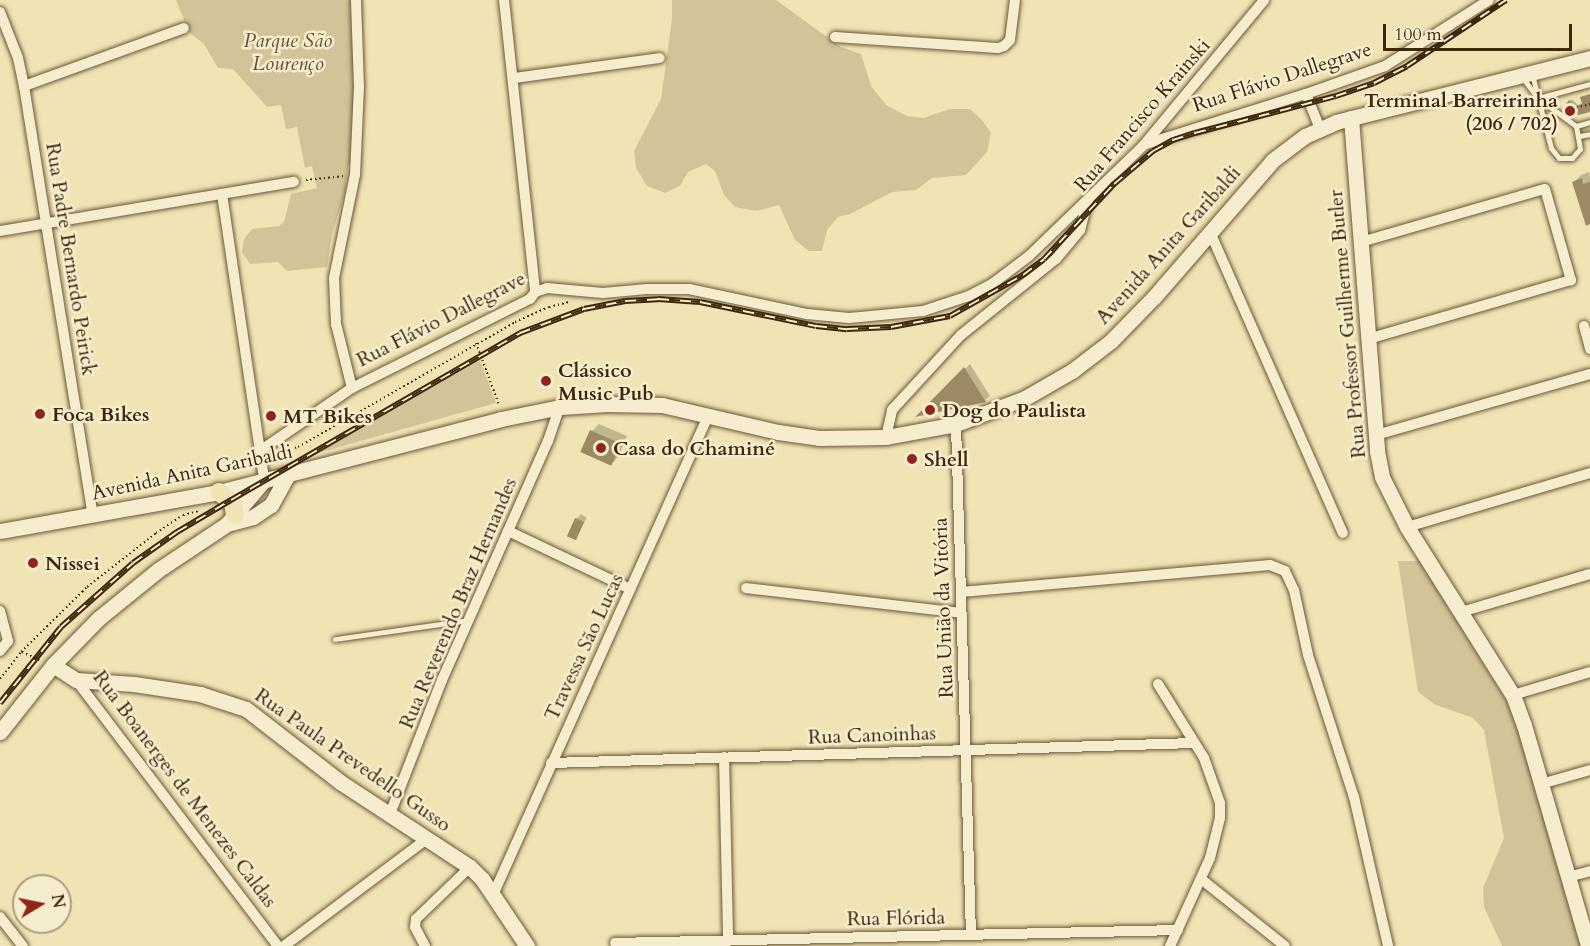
<!DOCTYPE html>
<meta charset="utf-8">
<style>
body{margin:0}
#map{position:relative;width:1590px;height:946px;overflow:hidden;background:#f1e4b4;font-family:Cardo,serif}
div>[style]{position:absolute}
.green>*{inset:0;background:#d2c498}
.shadow>*{inset:0;background:#0003}
.building>*{inset:0;background:#9b8a64;transform-origin:0 0}
.path>*{height:2px;margin-top:-1px;transform-origin:0;background:repeating-linear-gradient(90deg,#3d280d 0 1.5px,transparent 0 4.5px)}
.roads{filter:drop-shadow(0 0 2px #6a5737) drop-shadow(0 0 2px #6a5737)}
.lane>*{height:5px;margin:-2.5px;padding:0 2.5px;transform-origin:2.5px;border-radius:2.5px;background:#f6edce}
.street>*{height:10px;margin:-5px;padding:0 5px;transform-origin:5px;border-radius:5px;background:#f6edce}
.secondary>*{height:15px;margin:-7.5px;padding:0 7.5px;transform-origin:7.5px;border-radius:7.5px;background:#f6edce}
.primary>*{height:18px;margin:-9px;padding:0 9px;transform-origin:9px;border-radius:9px;background:#f1e4b4}
.rail>*{height:6px;margin-top:-3px;transform-origin:0;background:repeating-linear-gradient(90deg,#f6edce 0 11px,#3d280d 0 22px);box-sizing:border-box;border-block:2px solid #3d280d}
.dots>*{width:16px;height:16px;translate:-50% -50%;box-sizing:border-box;border:3px solid #f6edce;border-radius:50%}
span{translate:-50% -50%;white-space:nowrap;text-align:center;line-height:1.15;-webkit-text-stroke:5px #f6edce;paint-order:stroke}
.park-label{font-size:20px;color:#624f30;font-style:italic}
.street-label{font-size:20px;color:#3d280d}
.poi-label{font-size:20px;color:#3d280d;font-weight:700}
.right{translate:-100% -50%;text-align:right}
.left{translate:0 -50%;text-align:left}
.north{position:absolute;left:12px;top:874px;width:60px;height:60px;box-sizing:border-box;background:#f6edce;border:2px solid #ac9e81;border-radius:50%;rotate:80deg;font-size:16px;font-weight:700;line-height:24px;text-align:center;color:#3d280d}
.north::after{content:'';display:block;margin:auto;width:21px;height:27px;background:#8f2418;clip-path:polygon(50% 0,100% 100%,50% 72%,0 100%)}
.scale{position:absolute;left:1383px;top:24px;width:189px;height:27px;box-sizing:border-box;border:3px solid #3d280d;border-top:0;padding-left:8px;font-size:18px;line-height:21px;white-space:nowrap;color:#3d280d;-webkit-text-stroke:4px #f6edce;paint-order:stroke}
</style>
<div id="map">
<div class="green">
<div style="clip-path:polygon(176px 0,352px 0,357px 28px,354px 161px,348px 166px,345px 192px,332px 234px,327px 267px,287px 271px,278px 262px,250px 264px,242px 252px,244px 239px,252px 229px,279px 226px,284px 222px,291px 194px,317px 188px,312px 166px,305px 168px,297px 127px,286px 129px,281px 105px,267px 107px,233px 69px,218px 68px,204px 44px,189px 32px)"></div>
<div style="clip-path:polygon(672px 0,776px 0,841px 47px,861px 54px,871px 86px,886px 105px,907px 116px,923px 118px,950px 109px,970px 109px,983px 121px,991px 133px,987px 152px,966px 175px,932px 178px,916px 190px,892px 192px,850px 214px,838px 217px,827px 230px,822px 251px,809px 251px,795px 240px,779px 205px,757px 211px,735px 207px,724px 195px,715px 171px,706px 164px,688px 172px,680px 186px,665px 193px,647px 186px,636px 168px,634px 151px,661px 99px,672px 19px)"></div>
<div style="clip-path:polygon(480px 360px,496px 403px,311px 455px)"></div>
<div style="clip-path:polygon(1398px 561px,1419px 561px,1507px 702px,1520px 737px,1582px 946px,1502px 946px,1484px 907px,1483px 888px,1504px 838px,1484px 730px,1473px 718px,1434px 704px,1418px 692px)"></div>
</div>
<div class="shadow">
<div style="clip-path:polygon(1590px 94px,1590px 110px,1568px 104px,1572px 99px,1578px 105px,1583px 103px,1582px 97px)"></div>
<div style="clip-path:polygon(1589px 172px,1590px 176px,1590px 223px,1574px 182px,1581px 175px)"></div>
<div style="clip-path:polygon(970px 364px,990px 396px,985px 400px,920px 414px)"></div>
<div style="clip-path:polygon(599px 424px,627px 436px,618px 457px,611px 465px,592px 431px)"></div>
<div style="clip-path:polygon(581px 514px,587px 518px,575px 538px,576px 519px)"></div>
</div>
<div class="building">
<div style="clip-path:polygon(1590px 94px,1590px 112px,1578px 115px,1566px 104px,1569px 100px,1576px 106px,1582px 104px,1580px 97px)"></div>
<div style="clip-path:polygon(1582px 178px,1583px 184px,1590px 182px,1590px 224px,1586px 226px,1572px 182px)"></div>
<div style="clip-path:polygon(964px 367px,986px 402px,915px 417px,919px 413px)"></div>
<div style="left:590px;top:430px;width:34px;height:24px;rotate:24deg"></div>
<div style="left:575px;top:518px;width:10px;height:20px;rotate:24deg"></div>
</div>
<div class="path">
<div style="left:1572px;top:109px;width:19px;rotate:-16deg"></div>
<div style="left:306px;top:180px;width:39px;rotate:-6deg"></div>
<div style="left:476px;top:343px;width:66px;rotate:69.6deg"></div>
<div style="left:274px;top:456px;width:26px;rotate:-21deg"></div>
<div style="left:298px;top:447px;width:250px;rotate:-29.9deg"></div>
<div style="left:515px;top:322px;width:37px;rotate:-24deg"></div>
<div style="left:549px;top:307px;width:21px;rotate:-14deg"></div>
<div style="left:22px;top:652px;width:19px;rotate:25deg"></div>
<div style="left:0;top:679px;width:34px;rotate:-52deg"></div>
<div style="left:21px;top:652px;width:93px;rotate:-44.6deg"></div>
<div style="left:87px;top:587px;width:88px;rotate:-38deg"></div>
<div style="left:156px;top:533px;width:32px;rotate:-34deg"></div>
<div style="left:183px;top:515px;width:16px;rotate:-14deg"></div>
</div>
<div class="roads">
<div class="lane">
<div style="left:1522px;top:77px;width:26px;rotate:53deg"></div>
<div style="left:1538px;top:98px;width:47px;rotate:36.4deg"></div>
<div style="left:1576px;top:126px;width:23px;rotate:80deg"></div>
<div style="left:1580px;top:149px;width:12px;rotate:132deg"></div>
<div style="left:1572px;top:158px;width:13px;rotate:180deg"></div>
<div style="left:1559px;top:158px;width:13px;rotate:-129deg"></div>
<div style="left:1551px;top:148px;width:52px;rotate:-104.6deg"></div>
<div style="left:1538px;top:98px;width:25px;rotate:-104deg"></div>
<div style="left:1538px;top:98px;width:54px;rotate:-15.1deg"></div>
<div style="left:1576px;top:126px;width:15px;rotate:-16deg"></div>
<div style="left:1579px;top:136px;width:11px;rotate:-10deg"></div>
<div style="left:335px;top:639px;width:134px;rotate:-8.1deg"></div>
</div>
<div class="street">
<div style="left:504px;top:0;width:294px;rotate:83.9deg"></div>
<div style="left:0;top:12px;width:49px;rotate:68.6deg"></div>
<div style="left:18px;top:58px;width:29px;rotate:78deg"></div>
<div style="left:24px;top:86px;width:435px;rotate:80.9deg"></div>
<div style="left:835px;top:37px;width:163px;rotate:3.9deg"></div>
<div style="left:998px;top:48px;width:6px;rotate:-18deg"></div>
<div style="left:1004px;top:46px;width:8px;rotate:-45deg"></div>
<div style="left:1010px;top:40px;width:40px;rotate:-82.9deg"></div>
<div style="left:514px;top:78px;width:147px;rotate:-7.8deg"></div>
<div style="left:24px;top:86px;width:170px;rotate:-19.9deg"></div>
<div style="left:1306px;top:94px;width:37px;rotate:68deg"></div>
<div style="left:1146px;top:144px;width:168px;rotate:-17.4deg"></div>
<div style="left:1306px;top:94px;width:84px;rotate:-19.5deg"></div>
<div style="left:1385px;top:66px;width:123px;rotate:-32.4deg"></div>
<div style="left:222px;top:194px;width:289px;rotate:81.6deg"></div>
<div style="left:0;top:231px;width:298px;rotate:-9.5deg"></div>
<div style="left:1210px;top:232px;width:329px;rotate:66.2deg"></div>
<div style="left:1361px;top:242px;width:191px;rotate:-16.1deg"></div>
<div style="left:1545px;top:189px;width:95px;rotate:74.1deg"></div>
<div style="left:1571px;top:280px;width:211px;rotate:163.8deg"></div>
<div style="left:1584px;top:326px;width:24px;rotate:75deg"></div>
<div style="left:352px;top:388px;width:66px;rotate:-104deg"></div>
<div style="left:336px;top:324px;width:46px;rotate:-92.5deg"></div>
<div style="left:334px;top:278px;width:105px;rotate:-78.5deg"></div>
<div style="left:355px;top:175px;width:88px;rotate:-87.4deg"></div>
<div style="left:359px;top:87px;width:87px;rotate:-92deg"></div>
<div style="left:956px;top:424px;width:510px;rotate:88.32deg"></div>
<div style="left:1376px;top:435px;width:223px;rotate:-15.9deg"></div>
<div style="left:886px;top:437px;width:28px;rotate:-77deg"></div>
<div style="left:892px;top:410px;width:102px;rotate:-47.4deg"></div>
<div style="left:961px;top:335px;width:122px;rotate:-38.7deg"></div>
<div style="left:1056px;top:259px;width:38px;rotate:-50deg"></div>
<div style="left:1080px;top:230px;width:31px;rotate:-75deg"></div>
<div style="left:260px;top:451px;width:112px;rotate:-34.4deg"></div>
<div style="left:352px;top:388px;width:199px;rotate:-26.6deg"></div>
<div style="left:530px;top:299px;width:9px;rotate:-54deg"></div>
<div style="left:535px;top:292px;width:13px;rotate:-18deg"></div>
<div style="left:547px;top:288px;width:56px;rotate:5.1deg"></div>
<div style="left:603px;top:293px;width:44px;rotate:-5.2deg"></div>
<div style="left:647px;top:289px;width:42px"></div>
<div style="left:689px;top:289px;width:121px;rotate:12deg"></div>
<div style="left:807px;top:314px;width:42px;rotate:5.4deg"></div>
<div style="left:849px;top:318px;width:74px;rotate:-5.4deg"></div>
<div style="left:923px;top:311px;width:48px;rotate:-18.1deg"></div>
<div style="left:969px;top:296px;width:26px;rotate:-28deg"></div>
<div style="left:992px;top:284px;width:46px;rotate:-37.1deg"></div>
<div style="left:1029px;top:256px;width:158px;rotate:-44deg"></div>
<div style="left:1143px;top:146px;width:190px;rotate:-50.3deg"></div>
<div style="left:1407px;top:527px;width:191px;rotate:-16.4deg"></div>
<div style="left:508px;top:531px;width:135px;rotate:25.4deg"></div>
<div style="left:746px;top:588px;width:216px;rotate:6.6deg"></div>
<div style="left:961px;top:592px;width:310px;rotate:-5deg"></div>
<div style="left:1270px;top:565px;width:16px;rotate:22deg"></div>
<div style="left:1285px;top:571px;width:21px;rotate:65deg"></div>
<div style="left:1294px;top:590px;width:66px;rotate:77.8deg"></div>
<div style="left:1308px;top:655px;width:149px;rotate:72.1deg"></div>
<div style="left:1354px;top:797px;width:153px;rotate:77.1deg"></div>
<div style="left:0;top:611px;width:31px;rotate:75deg"></div>
<div style="left:8px;top:641px;width:13px;rotate:129deg"></div>
<div style="left:1461px;top:612px;width:134px;rotate:-16.4deg"></div>
<div style="left:76px;top:680px;width:334px;rotate:52.8deg"></div>
<div style="left:1158px;top:684px;width:87px;rotate:58.1deg"></div>
<div style="left:1204px;top:758px;width:48px;rotate:70.4deg"></div>
<div style="left:1220px;top:803px;width:15px;rotate:90deg"></div>
<div style="left:1220px;top:818px;width:41px;rotate:104deg"></div>
<div style="left:1210px;top:858px;width:97px;rotate:114.4deg"></div>
<div style="left:1513px;top:695px;width:80px;rotate:-16.6deg"></div>
<div style="left:724px;top:757px;width:183px;rotate:88.7deg"></div>
<div style="left:728px;top:940px;width:6px;rotate:121deg"></div>
<div style="left:551px;top:763px;width:643px;rotate:-1.78deg"></div>
<div style="left:1541px;top:784px;width:51px;rotate:-15.9deg"></div>
<div style="left:390px;top:814px;width:144px;rotate:-68.8deg"></div>
<div style="left:442px;top:680px;width:261px;rotate:-66.1deg"></div>
<div style="left:548px;top:441px;width:36px;rotate:-71deg"></div>
<div style="left:1568px;top:877px;width:23px;rotate:-15deg"></div>
<div style="left:1201px;top:879px;width:107px;rotate:38.6deg"></div>
<div style="left:493px;top:895px;width:527px;rotate:-65.82deg"></div>
<div style="left:0;top:917px;width:37px;rotate:52deg"></div>
<div style="left:615px;top:943px;width:563px;rotate:-1.32deg"></div>
<div style="left:284px;top:946px;width:180px;rotate:-36.9deg"></div>
<div style="left:425px;top:946px;width:21px;rotate:-118deg"></div>
<div style="left:415px;top:927px;width:8px;rotate:-83deg"></div>
<div style="left:416px;top:919px;width:75px;rotate:-43.9deg"></div>
</div>
<div class="secondary">
<div style="left:1351px;top:118px;width:334px;rotate:85.5deg"></div>
<div style="left:1377px;top:451px;width:26px;rotate:79deg"></div>
<div style="left:1382px;top:477px;width:56px;rotate:63.4deg"></div>
<div style="left:1407px;top:527px;width:199px;rotate:57.8deg"></div>
<div style="left:1513px;top:695px;width:32px;rotate:70deg"></div>
<div style="left:1524px;top:725px;width:230px;rotate:73.8deg"></div>
<div style="left:227px;top:524px;width:27px;rotate:-15deg"></div>
<div style="left:253px;top:517px;width:22px;rotate:-34deg"></div>
<div style="left:271px;top:505px;width:35px;rotate:-61deg"></div>
<div style="left:0;top:531px;width:222px;rotate:-10.1deg"></div>
<div style="left:219px;top:492px;width:291px;rotate:-14.5deg"></div>
<div style="left:501px;top:419px;width:60px;rotate:-11.5deg"></div>
<div style="left:560px;top:407px;width:47px;rotate:-3.7deg"></div>
<div style="left:607px;top:404px;width:55px;rotate:1deg"></div>
<div style="left:662px;top:405px;width:119px;rotate:13.1deg"></div>
<div style="left:778px;top:432px;width:41px;rotate:8.3deg"></div>
<div style="left:819px;top:438px;width:67px;rotate:-0.9deg"></div>
<div style="left:886px;top:437px;width:71px;rotate:-10.5deg"></div>
<div style="left:956px;top:424px;width:74px;rotate:-20.6deg"></div>
<div style="left:1025px;top:398px;width:54px;rotate:-29.9deg"></div>
<div style="left:1072px;top:371px;width:49px;rotate:-37.6deg"></div>
<div style="left:1111px;top:341px;width:62px;rotate:-45.7deg"></div>
<div style="left:1154px;top:297px;width:181px;rotate:-49deg"></div>
<div style="left:1273px;top:160px;width:40px;rotate:-37deg"></div>
<div style="left:1305px;top:136px;width:34px;rotate:-24deg"></div>
<div style="left:1336px;top:122px;width:262px;rotate:-14.1deg"></div>
<div style="left:53px;top:665px;width:27px;rotate:33deg"></div>
<div style="left:76px;top:680px;width:58px;rotate:3.9deg"></div>
<div style="left:134px;top:684px;width:67px;rotate:8.6deg"></div>
<div style="left:200px;top:694px;width:48px;rotate:18.1deg"></div>
<div style="left:246px;top:709px;width:119px;rotate:37.8deg"></div>
<div style="left:340px;top:782px;width:155px;rotate:33.2deg"></div>
<div style="left:470px;top:867px;width:17px;rotate:45deg"></div>
<div style="left:482px;top:879px;width:81px;rotate:56.1deg"></div>
<div style="left:0;top:732px;width:85px;rotate:-51.7deg"></div>
<div style="left:53px;top:665px;width:66px;rotate:-45.6deg"></div>
<div style="left:99px;top:618px;width:76px;rotate:-39.1deg"></div>
<div style="left:158px;top:570px;width:83px;rotate:-33.7deg"></div>
<div style="left:227px;top:524px;width:57px;rotate:-49.9deg"></div>
</div>
<div class="primary">
<div style="left:219px;top:492px;width:18px;rotate:38deg"></div>
<div style="left:233px;top:503px;width:12px;rotate:81deg"></div>
</div>
</div>
<div class="rail">
<div style="left:0;top:703px;width:97px;rotate:-51.2deg"></div>
<div style="left:61px;top:627px;width:96px;rotate:-41.6deg"></div>
<div style="left:133px;top:563px;width:54px;rotate:-35.2deg"></div>
<div style="left:177px;top:532px;width:63px;rotate:-30.7deg"></div>
<div style="left:231px;top:500px;width:334px;rotate:-30deg"></div>
<div style="left:520px;top:333px;width:68px;rotate:-20.6deg"></div>
<div style="left:584px;top:309px;width:42px;rotate:-11deg"></div>
<div style="left:625px;top:301px;width:33px;rotate:-3deg"></div>
<div style="left:658px;top:299px;width:42px;rotate:4.1deg"></div>
<div style="left:700px;top:302px;width:118px;rotate:11.7deg"></div>
<div style="left:816px;top:326px;width:31px;rotate:6deg"></div>
<div style="left:847px;top:329px;width:44px;rotate:-2.6deg"></div>
<div style="left:891px;top:327px;width:60px;rotate:-10.6deg"></div>
<div style="left:950px;top:316px;width:84px;rotate:-29.3deg"></div>
<div style="left:1023px;top:275px;width:26px;rotate:-37deg"></div>
<div style="left:1044px;top:259px;width:103px;rotate:-47deg"></div>
<div style="left:1114px;top:184px;width:51px;rotate:-40.2deg"></div>
<div style="left:1153px;top:151px;width:23px;rotate:-29deg"></div>
<div style="left:1173px;top:140px;width:23px;rotate:-18deg"></div>
<div style="left:1195px;top:133px;width:146px;rotate:-14.7deg"></div>
<div style="left:1336px;top:96px;width:40px;rotate:-18.9deg"></div>
<div style="left:1374px;top:83px;width:37px;rotate:-27deg"></div>
<div style="left:1407px;top:66px;width:119px;rotate:-33.7deg"></div>
</div>
<div class="dots">
<div style="left:1570px;top:111px;background:#8f2418"></div>
<div style="left:546px;top:381px;background:#8f2418"></div>
<div style="left:930px;top:410px;background:#8f2418"></div>
<div style="left:40px;top:414px;background:#8f2418"></div>
<div style="left:271px;top:416px;background:#8f2418"></div>
<div style="left:601px;top:448px;background:#8f2418"></div>
<div style="left:912px;top:459px;background:#8f2418"></div>
<div style="left:33px;top:563px;background:#8f2418"></div>
</div>
<div class="park-label">
<span style="left:288px;top:52px">Parque São<br>Lourenço</span>
</div>
<div class="street-label">
<span style="left:1282px;top:77px;rotate:-18deg">Rua Flávio Dallegrave</span>
<span style="left:1142px;top:115px;rotate:-49deg">Rua Francisco Krainski</span>
<span style="left:1168px;top:245px;rotate:-48deg">Avenida Anita Garibaldi</span>
<span style="left:71px;top:259px;rotate:81deg">Rua Padre Bernardo Peirick</span>
<span style="left:441px;top:319px;rotate:-27deg">Rua Flávio Dallegrave</span>
<span style="left:1347px;top:324px;rotate:-95deg">Rua Professor Guilherme Butler</span>
<span style="left:192px;top:472px;rotate:-12deg">Avenida Anita Garibaldi</span>
<span style="left:458px;top:603px;rotate:-67deg">Rua Reverendo Braz Hernandes</span>
<span style="left:943px;top:608px;rotate:-92deg">Rua União da Vitória</span>
<span style="left:584px;top:647px;rotate:-65deg">Travessa São Lucas</span>
<span style="left:872px;top:735px;rotate:-2deg">Rua Canoinhas</span>
<span style="left:353px;top:760px;rotate:35deg">Rua Paula Prevedello Gusso</span>
<span style="left:185px;top:789px;rotate:53deg">Rua Boanerges de Menezes Caldas</span>
<span style="left:896px;top:918px;rotate:-1deg">Rua Flórida</span>
</div>
<div class="poi-label">
<span class="right" style="left:1558px;top:112px">Terminal Barreirinha<br>(206 / 702)</span>
<span class="left" style="left:558px;top:382px">Clássico<br>Music Pub</span>
<span class="left" style="left:942px;top:410px">Dog do Paulista</span>
<span class="left" style="left:52px;top:414px">Foca Bikes</span>
<span class="left" style="left:283px;top:416px">MT Bikes</span>
<span class="left" style="left:613px;top:448px">Casa do Chaminé</span>
<span class="left" style="left:924px;top:459px">Shell</span>
<span class="left" style="left:45px;top:563px">Nissei</span>
</div>
<div class="north">N</div>
<div class="scale">100 m</div>
</div>
